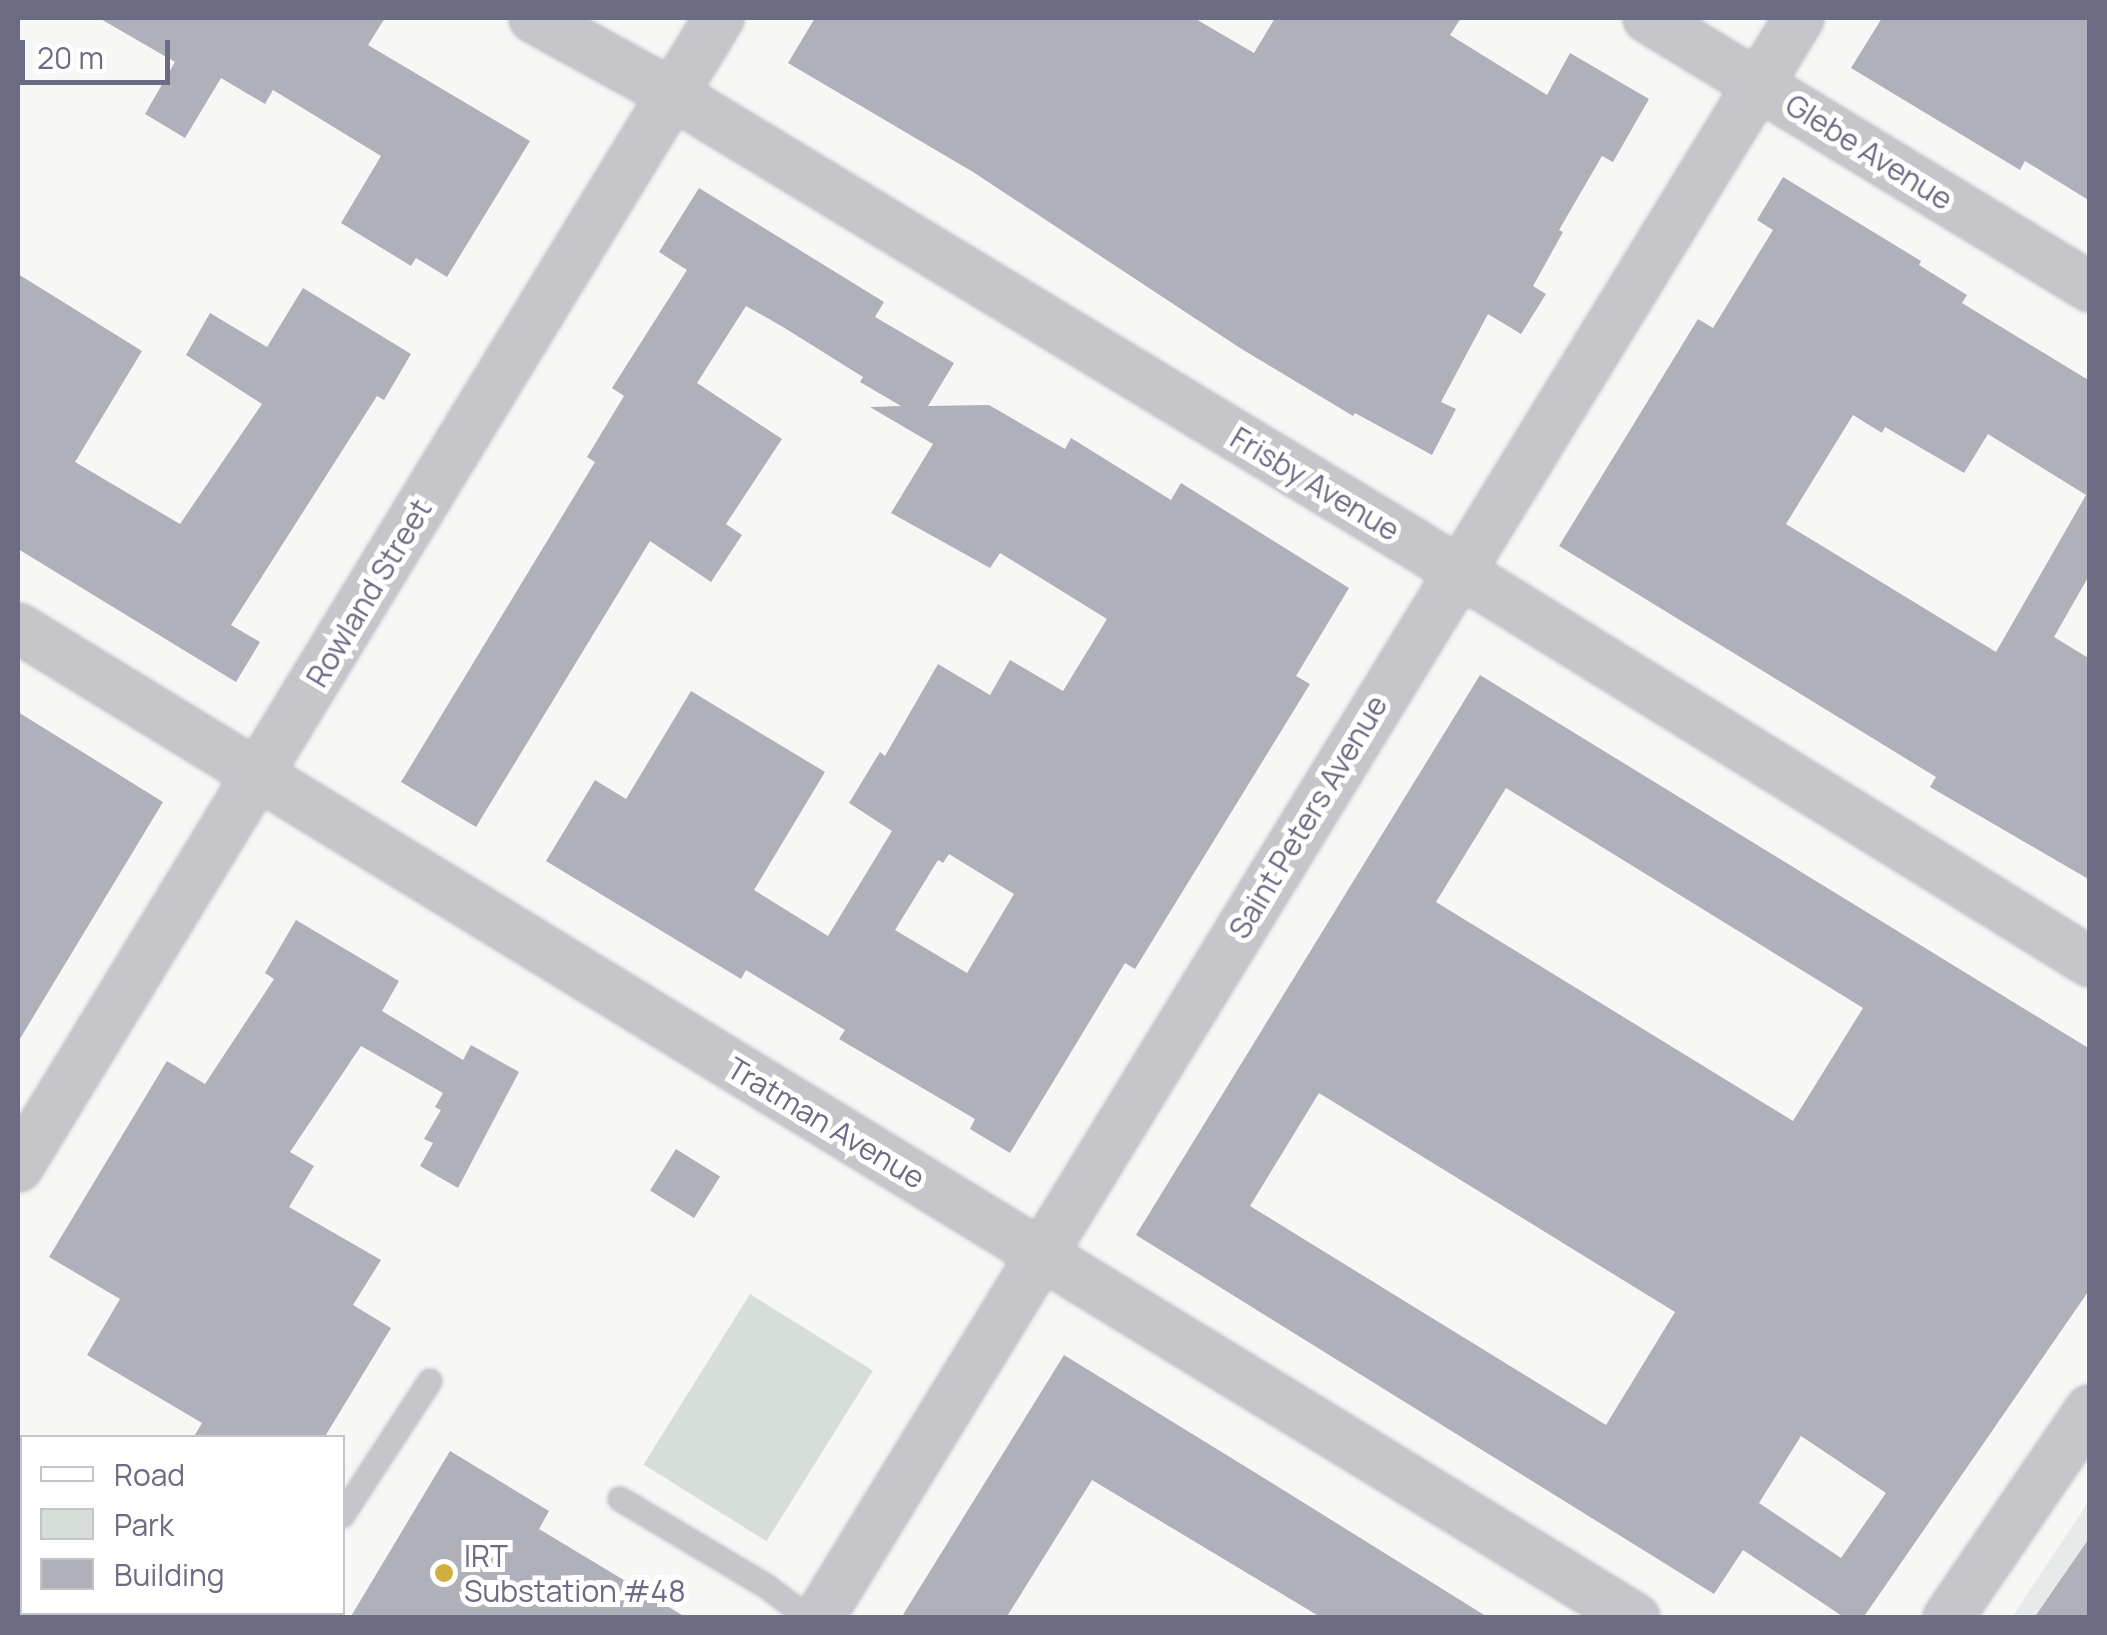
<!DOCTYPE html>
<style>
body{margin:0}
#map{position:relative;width:2107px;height:1635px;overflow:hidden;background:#f7f8f6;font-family:Manrope,sans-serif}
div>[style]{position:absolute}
.built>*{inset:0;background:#e8e9e9}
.green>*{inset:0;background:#d7ded9;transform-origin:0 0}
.building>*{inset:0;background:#afb0ba;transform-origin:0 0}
.roads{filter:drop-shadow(0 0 2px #b9b9c1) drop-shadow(0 0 2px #b9b9c1)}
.service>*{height:22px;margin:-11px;padding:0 11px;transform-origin:11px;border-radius:11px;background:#c5c5ca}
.minor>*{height:48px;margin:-24px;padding:0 24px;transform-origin:24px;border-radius:24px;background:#c5c5ca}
.secondary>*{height:55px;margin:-27.5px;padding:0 27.5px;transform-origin:27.5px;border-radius:27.5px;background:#fff}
.rail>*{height:11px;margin-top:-5.5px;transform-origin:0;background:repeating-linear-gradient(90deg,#fff 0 22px,#a8a8b0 0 44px);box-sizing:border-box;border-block:2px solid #a8a8b0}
.dots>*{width:28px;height:28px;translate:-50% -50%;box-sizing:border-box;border:5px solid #fff;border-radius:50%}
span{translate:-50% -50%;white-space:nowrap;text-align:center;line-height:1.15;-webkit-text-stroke:10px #fff;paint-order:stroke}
.street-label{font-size:30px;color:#6b6b83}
.poi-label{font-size:30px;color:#6b6b83}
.left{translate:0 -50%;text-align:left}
.frame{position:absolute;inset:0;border:20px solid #6b6b83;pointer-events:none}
.legend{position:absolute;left:20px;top:1435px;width:325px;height:180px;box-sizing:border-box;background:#fff;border:2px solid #c4c4cd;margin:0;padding:12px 18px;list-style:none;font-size:30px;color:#6b6b83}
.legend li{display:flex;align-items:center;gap:20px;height:50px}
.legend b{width:50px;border:2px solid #c4c4cd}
.scale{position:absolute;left:20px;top:40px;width:150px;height:45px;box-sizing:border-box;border:5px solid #6b6b83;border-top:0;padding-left:12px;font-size:30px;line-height:35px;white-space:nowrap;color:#6b6b83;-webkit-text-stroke:8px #fff;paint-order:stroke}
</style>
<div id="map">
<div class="built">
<div style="clip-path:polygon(2089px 1501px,2089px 1617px,2012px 1617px)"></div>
</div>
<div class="green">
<div style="left:750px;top:1294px;width:145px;height:201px;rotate:32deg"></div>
</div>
<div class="building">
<div style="clip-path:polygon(99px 18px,385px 18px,368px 45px,530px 141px,447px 277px,416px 258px,411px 266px,341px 223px,381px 156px,273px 90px,265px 104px,221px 78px,185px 138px,145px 114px,175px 62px)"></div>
<div style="clip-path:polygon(815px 18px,1194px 18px,1254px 53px,1275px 18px,1461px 18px,1450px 35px,1547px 95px,1570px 53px,1649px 99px,1613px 162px,1602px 156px,1559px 230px,1563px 232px,1533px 286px,1546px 294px,1521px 334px,1488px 314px,1441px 402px,1456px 409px,1432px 455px,1355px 413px,1353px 416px,1240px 348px,973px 172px,788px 63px)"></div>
<div style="clip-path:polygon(1882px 18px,2090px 18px,2090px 201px,2025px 161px,2020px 170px,1851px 68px)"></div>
<div style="clip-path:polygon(evenodd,1783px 177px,1921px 261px,1919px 265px,1967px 295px,1962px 303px,2090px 381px,2090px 574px,2054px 637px,2090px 659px,2090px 880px,1930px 787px,1936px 777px,1559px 546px,1698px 319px,1713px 328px,1773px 230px,1757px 220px,1783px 177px,1853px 415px,1882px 433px,1885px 427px,1964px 473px,1988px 434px,2086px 495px,1996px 652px,1786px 524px,1853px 415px)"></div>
<div style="clip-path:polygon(evenodd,699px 188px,884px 302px,875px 317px,954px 363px,928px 406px,989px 405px,1065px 449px,1071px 438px,1171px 500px,1181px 483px,1349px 588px,1296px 676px,1310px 684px,1135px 969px,1125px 963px,1010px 1153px,970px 1129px,975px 1119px,839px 1039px,845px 1030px,746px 970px,741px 979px,546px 861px,595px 780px,626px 799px,691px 691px,825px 772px,754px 890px,828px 936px,892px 831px,849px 803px,880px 752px,885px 756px,938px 664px,990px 695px,1010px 660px,1063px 691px,1107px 619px,1000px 553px,990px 568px,891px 513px,933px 444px,870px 407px,901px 406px,860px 382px,863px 377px,783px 327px,746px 306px,697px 383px,782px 439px,726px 524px,742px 535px,711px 582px,650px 541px,476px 827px,401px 782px,595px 462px,587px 457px,624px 396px,612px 388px,687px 270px,659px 252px,699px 188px,949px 854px,1014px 894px,967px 973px,895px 930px,938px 860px,943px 863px,949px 854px)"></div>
<div style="clip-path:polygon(18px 274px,142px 351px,75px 462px,180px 524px,262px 404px,186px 355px,210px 313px,267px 347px,303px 288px,411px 354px,384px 400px,377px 396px,231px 625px,260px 642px,236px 682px,18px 549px)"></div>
<div style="clip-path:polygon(evenodd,1480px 675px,2090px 1049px,2090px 1289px,1863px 1618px,1845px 1618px,1743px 1550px,1714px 1594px,1136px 1235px,1480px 675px,1506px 788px,1863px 1008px,1793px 1121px,1436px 902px,1506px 788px,1480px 675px,1319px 1093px,1675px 1312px,1606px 1425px,1250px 1206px,1319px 1093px,1480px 675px,1801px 1436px,1886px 1493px,1841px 1558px,1759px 1503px,1801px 1436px)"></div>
<div style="clip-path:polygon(18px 712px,163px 802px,18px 1042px)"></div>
<div style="clip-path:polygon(296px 920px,399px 981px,382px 1011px,463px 1060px,471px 1045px,519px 1072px,458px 1188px,420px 1166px,433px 1143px,424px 1139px,441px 1110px,435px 1107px,443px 1093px,361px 1046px,290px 1152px,314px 1166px,289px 1207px,381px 1260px,353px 1305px,391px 1328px,324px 1438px,193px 1438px,202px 1423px,87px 1355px,120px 1299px,49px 1257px,167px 1061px,205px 1084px,274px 979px,265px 973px)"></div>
<div style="left:676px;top:1149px;width:52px;height:49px;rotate:32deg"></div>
<div style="clip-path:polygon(1064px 1355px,1272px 1483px,1489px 1618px,1322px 1618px,1092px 1480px,1006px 1618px,901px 1618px)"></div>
<div style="clip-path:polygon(450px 1451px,549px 1511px,539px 1529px,687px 1618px,350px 1618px)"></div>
<div style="clip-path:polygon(2090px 1537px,2090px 1618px,2034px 1618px)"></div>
</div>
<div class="roads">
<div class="service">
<div style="left:620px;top:1499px;width:170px;rotate:30.8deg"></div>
<div style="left:766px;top:1586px;width:53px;rotate:37.3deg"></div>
<div style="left:342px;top:1516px;width:161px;rotate:-56.9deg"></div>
<div style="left:276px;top:1618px;width:7px;rotate:-63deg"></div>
</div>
<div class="minor">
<div style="left:534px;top:18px;width:158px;rotate:28.8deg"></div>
<div style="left:672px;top:94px;width:866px;rotate:31.21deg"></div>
<div style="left:1413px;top:543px;width:796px;rotate:31.75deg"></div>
<div style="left:1648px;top:18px;width:517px;rotate:31.32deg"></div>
<div style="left:18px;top:628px;width:1896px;rotate:31.48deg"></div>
<div style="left:18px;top:1167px;width:1346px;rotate:-58.61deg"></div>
<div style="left:819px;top:1618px;width:1876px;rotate:-58.51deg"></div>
<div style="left:1948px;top:1618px;width:252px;rotate:-55.7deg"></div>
</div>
<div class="secondary">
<div style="left:18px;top:1559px;width:5px;rotate:37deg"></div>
<div style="left:102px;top:1612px;width:10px;rotate:37deg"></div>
</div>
</div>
<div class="rail">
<div style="left:18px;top:1519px;width:6px;rotate:45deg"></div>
<div style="left:18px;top:1553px;width:5px;rotate:37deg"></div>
<div style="left:18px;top:1589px;width:5px;rotate:37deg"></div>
<div style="left:54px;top:1612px;width:10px;rotate:37deg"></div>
<div style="left:111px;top:1612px;width:10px;rotate:37deg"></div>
<div style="left:164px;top:1612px;width:10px;rotate:37deg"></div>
</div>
<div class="dots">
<div style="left:444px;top:1573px;background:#cfaf3f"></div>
</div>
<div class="street-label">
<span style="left:1869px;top:152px;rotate:32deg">Glebe Avenue</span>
<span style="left:1315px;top:484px;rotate:31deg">Frisby Avenue</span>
<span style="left:369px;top:593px;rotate:-59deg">Rowland Street</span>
<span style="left:1308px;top:817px;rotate:-59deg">Saint Peters Avenue</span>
<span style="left:826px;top:1123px;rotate:31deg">Tratman Avenue</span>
</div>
<div class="poi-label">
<span class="left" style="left:464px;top:1573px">IRT<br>Substation #48</span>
</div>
<div class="frame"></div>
<ul class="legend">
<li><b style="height:12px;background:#fff"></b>Road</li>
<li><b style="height:28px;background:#d7ded9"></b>Park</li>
<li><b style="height:28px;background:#afb0ba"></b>Building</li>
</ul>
<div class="scale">20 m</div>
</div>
